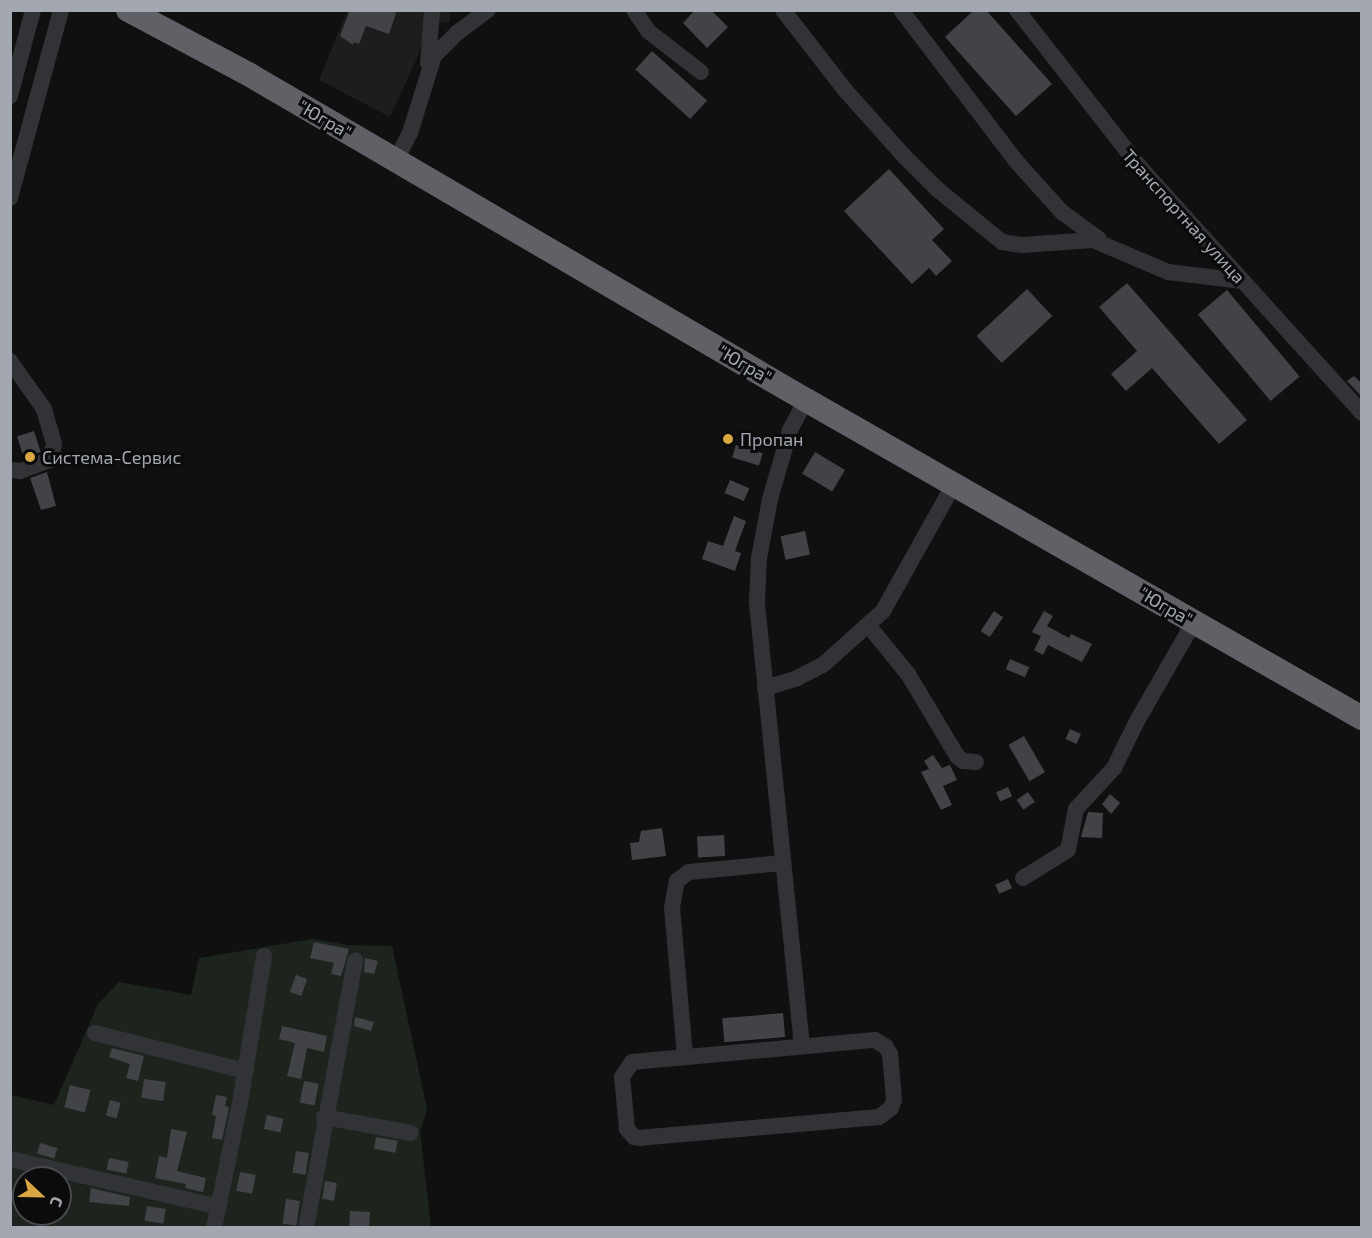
<!DOCTYPE html>
<meta charset="utf-8">
<style>
body{margin:0}
#map{position:relative;width:1372px;height:1238px;overflow:hidden;background:#101011;font-family:"Exo 2",sans-serif}
div>[style]{position:absolute}
.built>*{inset:0;background:#1d1d1e}
.green>*{inset:0;background:#1d241e}
.building>*{inset:0;background:#424346;transform-origin:0 0}
.minor>*{height:16px;margin:-8px;padding:0 8px;transform-origin:8px;border-radius:8px;background:#323336}
.highway>*{height:24px;margin:-12px;padding:0 12px;transform-origin:12px;border-radius:12px;background:#5f6166}
.dots>*{width:16px;height:16px;translate:-50% -50%;box-sizing:border-box;border:3px solid #0b0b0c;border-radius:50%}
span{translate:-50% -50%;white-space:nowrap;text-align:center;line-height:1.15;-webkit-text-stroke:6px #0b0b0c;paint-order:stroke}
.street-label{font-size:18px;color:#a3a7b0}
.poi-label{font-size:18px;color:#a3a7b0}
.left{translate:0 -50%;text-align:left}
.frame{position:absolute;inset:0;border:12px solid #a3a7b0;pointer-events:none}
.north{position:absolute;left:12px;top:1166px;width:60px;height:60px;box-sizing:border-box;background:#0b0b0c;border:2px solid #48494e;border-radius:50%;rotate:112deg;font-size:16px;font-weight:700;line-height:24px;text-align:center;color:#a3a7b0}
.north::after{content:'';display:block;margin:auto;width:21px;height:27px;background:#d8a642;clip-path:polygon(50% 0,100% 100%,50% 72%,0 100%)}
</style>
<div id="map">
<div class="built">
<div style="clip-path:polygon(347px 11px,450px 11px,450px 22px,427px 24px,418px 56px,390px 117px,319px 80px)"></div>
</div>
<div class="green">
<div style="clip-path:polygon(evenodd,312px 939px,348px 945px,392px 946px,427px 1109px,420px 1132px,431px 1227px,11px 1228px,11px 1095px,54px 1105px,98px 1004px,119px 982px,191px 995px,199px 958px,312px 939px,24px 1178px,60px 1178px,60px 1214px,24px 1214px,24px 1178px)"></div>
</div>
<div class="building">
<div style="clip-path:polygon(350px 10px,388px 10px,396px 13px,389px 34px,366px 26px,359px 44px,354px 42px,353px 45px,340px 36px)"></div>
<div style="clip-path:polygon(695px 10px,711px 10px,728px 27px,707px 48px,683px 23px)"></div>
<div style="clip-path:polygon(974px 10px,986px 10px,1052px 84px,1016px 116px,945px 37px)"></div>
<div style="left:652px;top:51px;width:74px;height:25px;rotate:42deg"></div>
<div style="clip-path:polygon(889px 169px,944px 229px,932px 240px,952px 261px,936px 276px,929px 268px,912px 284px,844px 211px)"></div>
<div style="clip-path:polygon(1127px 283px,1247px 420px,1219px 444px,1152px 368px,1126px 391px,1111px 374px,1137px 351px,1099px 307px)"></div>
<div style="left:1027px;top:289px;width:37px;height:69px;rotate:47deg"></div>
<div style="left:1227px;top:290px;width:113px;height:38px;rotate:50deg"></div>
<div style="clip-path:polygon(1354px 376px,1362px 384px,1362px 397px,1347px 381px)"></div>
<div style="left:34px;top:431px;width:22px;height:18px;rotate:72deg"></div>
<div style="left:736px;top:445px;width:28px;height:13px;rotate:17deg"></div>
<div style="left:815px;top:452px;width:35px;height:25px;rotate:31deg"></div>
<div style="clip-path:polygon(47px 472px,56px 506px,41px 510px,30px 478px)"></div>
<div style="left:730px;top:480px;width:21px;height:14px;rotate:23deg"></div>
<div style="clip-path:polygon(734px 516px,746px 521px,735px 551px,741px 553px,735px 571px,702px 559px,708px 541px,723px 546px)"></div>
<div style="left:805px;top:531px;width:24px;height:25px;rotate:78deg"></div>
<div style="left:994px;top:611px;width:11px;height:24px;rotate:34deg"></div>
<div style="clip-path:polygon(1044px 611px,1053px 616px,1047px 626px,1069px 638px,1071px 634px,1092px 644px,1082px 662px,1048px 645px,1043px 655px,1034px 650px,1041px 636px,1032px 632px)"></div>
<div style="left:1010px;top:659px;width:21px;height:11px;rotate:23deg"></div>
<div style="left:1070px;top:729px;width:12px;height:11px;rotate:24deg"></div>
<div style="left:1024px;top:736px;width:42px;height:18px;rotate:60deg"></div>
<div style="clip-path:polygon(933px 755px,942px 768px,950px 765px,957px 780px,943px 786px,952px 805px,941px 810px,921px 772px,929px 769px,924px 761px)"></div>
<div style="left:1008px;top:787px;width:10px;height:13px;rotate:66deg"></div>
<div style="left:1028px;top:792px;width:12px;height:14px;rotate:55deg"></div>
<div style="clip-path:polygon(1110px 794px,1120px 803px,1111px 814px,1102px 804px)"></div>
<div style="clip-path:polygon(1088px 812px,1103px 813px,1102px 838px,1081px 837px)"></div>
<div style="clip-path:polygon(662px 828px,666px 856px,632px 860px,630px 843px,639px 842px,641px 831px)"></div>
<div style="left:724px;top:835px;width:21px;height:27px;rotate:87deg"></div>
<div style="left:1008px;top:879px;width:10px;height:14px;rotate:66deg"></div>
<div style="clip-path:polygon(314px 942px,349px 949px,341px 976px,331px 974px,334px 963px,310px 958px)"></div>
<div style="clip-path:polygon(365px 958px,378px 961px,374px 974px,364px 972px)"></div>
<div style="left:296px;top:975px;width:12px;height:18px;rotate:20deg"></div>
<div style="left:783px;top:1013px;width:24px;height:61px;rotate:85deg"></div>
<div style="clip-path:polygon(355px 1017px,374px 1022px,371px 1031px,354px 1026px)"></div>
<div style="clip-path:polygon(282px 1026px,327px 1036px,324px 1052px,307px 1048px,301px 1079px,287px 1076px,295px 1043px,279px 1039px)"></div>
<div style="clip-path:polygon(112px 1048px,144px 1056px,138px 1081px,126px 1078px,130px 1064px,109px 1057px)"></div>
<div style="left:144px;top:1079px;width:22px;height:19px;rotate:8deg"></div>
<div style="left:304px;top:1081px;width:15px;height:22px;rotate:11deg"></div>
<div style="left:70px;top:1085px;width:21px;height:23px;rotate:14deg"></div>
<div style="clip-path:polygon(216px 1095px,227px 1097px,225px 1106px,229px 1107px,222px 1140px,212px 1138px,216px 1116px,212px 1115px)"></div>
<div style="left:110px;top:1100px;width:11px;height:16px;rotate:15deg"></div>
<div style="left:267px;top:1115px;width:17px;height:14px;rotate:13deg"></div>
<div style="clip-path:polygon(171px 1129px,187px 1132px,177px 1171px,206px 1178px,203px 1192px,185px 1188px,186px 1184px,155px 1178px,159px 1156px,167px 1158px)"></div>
<div style="left:376px;top:1137px;width:22px;height:12px;rotate:10deg"></div>
<div style="left:40px;top:1143px;width:18px;height:11px;rotate:16deg"></div>
<div style="left:296px;top:1151px;width:13px;height:22px;rotate:9deg"></div>
<div style="left:109px;top:1158px;width:20px;height:12px;rotate:11deg"></div>
<div style="left:240px;top:1172px;width:16px;height:19px;rotate:11deg"></div>
<div style="left:325px;top:1181px;width:12px;height:18px;rotate:9deg"></div>
<div style="clip-path:polygon(91px 1188px,130px 1197px,129px 1206px,89px 1202px)"></div>
<div style="left:286px;top:1199px;width:14px;height:25px;rotate:8deg"></div>
<div style="left:147px;top:1206px;width:19px;height:15px;rotate:9deg"></div>
<div style="left:350px;top:1211px;width:20px;height:16px;rotate:3deg"></div>
</div>
<div class="minor">
<div style="left:634px;top:10px;width:25px;rotate:56deg"></div>
<div style="left:648px;top:31px;width:67px;rotate:37.7deg"></div>
<div style="left:783px;top:10px;width:101px;rotate:52.2deg"></div>
<div style="left:845px;top:90px;width:89px;rotate:48.2deg"></div>
<div style="left:904px;top:156px;width:47px;rotate:45deg"></div>
<div style="left:937px;top:189px;width:84px;rotate:39.2deg"></div>
<div style="left:1002px;top:242px;width:19px;rotate:9deg"></div>
<div style="left:1021px;top:245px;width:72px;rotate:-4deg"></div>
<div style="left:1093px;top:240px;width:82px;rotate:23.1deg"></div>
<div style="left:1168px;top:272px;width:75px;rotate:6.9deg"></div>
<div style="left:901px;top:10px;width:190px;rotate:52.7deg"></div>
<div style="left:1016px;top:161px;width:69px;rotate:48deg"></div>
<div style="left:1062px;top:212px;width:46px;rotate:36.1deg"></div>
<div style="left:1017px;top:10px;width:198px;rotate:52deg"></div>
<div style="left:1139px;top:166px;width:333px;rotate:47.9deg"></div>
<div style="left:428px;top:63px;width:53px;rotate:-85.7deg"></div>
<div style="left:10px;top:96px;width:89px;rotate:-75deg"></div>
<div style="left:396px;top:160px;width:30px;rotate:-63deg"></div>
<div style="left:410px;top:133px;width:81px;rotate:-72.7deg"></div>
<div style="left:434px;top:56px;width:33px;rotate:-45deg"></div>
<div style="left:457px;top:33px;width:39px;rotate:-37deg"></div>
<div style="left:10px;top:198px;width:195px;rotate:-74.8deg"></div>
<div style="left:10px;top:361px;width:59px;rotate:54.7deg"></div>
<div style="left:44px;top:409px;width:37px;rotate:74deg"></div>
<div style="left:54px;top:445px;width:16px;rotate:108deg"></div>
<div style="left:49px;top:460px;width:31px;rotate:159deg"></div>
<div style="left:20px;top:471px;width:10px;rotate:-174deg"></div>
<div style="left:868px;top:625px;width:63px;rotate:50.8deg"></div>
<div style="left:908px;top:674px;width:96px;rotate:59.1deg"></div>
<div style="left:957px;top:756px;width:8px;rotate:40deg"></div>
<div style="left:963px;top:761px;width:13px;rotate:4deg"></div>
<div style="left:765px;top:688px;width:34px;rotate:-17deg"></div>
<div style="left:797px;top:678px;width:30px;rotate:-27deg"></div>
<div style="left:824px;top:664px;width:79px;rotate:-41.9deg"></div>
<div style="left:883px;top:611px;width:145px;rotate:-60.8deg"></div>
<div style="left:1023px;top:878px;width:53px;rotate:-31.9deg"></div>
<div style="left:1068px;top:850px;width:42px;rotate:-79deg"></div>
<div style="left:1076px;top:809px;width:56px;rotate:-47.2deg"></div>
<div style="left:1114px;top:768px;width:52px;rotate:-63.9deg"></div>
<div style="left:1137px;top:721px;width:114px;rotate:-60.1deg"></div>
<div style="left:95px;top:1033px;width:155px;rotate:14.2deg"></div>
<div style="left:875px;top:1040px;width:13px;rotate:32deg"></div>
<div style="left:886px;top:1047px;width:8px;rotate:60deg"></div>
<div style="left:890px;top:1054px;width:46px;rotate:85deg"></div>
<div style="left:894px;top:1100px;width:9px;rotate:111deg"></div>
<div style="left:891px;top:1108px;width:15px;rotate:143deg"></div>
<div style="left:879px;top:1117px;width:239px;rotate:175deg"></div>
<div style="left:641px;top:1138px;width:7px;rotate:-172deg"></div>
<div style="left:634px;top:1137px;width:11px;rotate:-131deg"></div>
<div style="left:627px;top:1129px;width:52px;rotate:-95.5deg"></div>
<div style="left:622px;top:1077px;width:18px;rotate:-56deg"></div>
<div style="left:632px;top:1062px;width:244px;rotate:-5.2deg"></div>
<div style="left:802px;top:1046px;width:448px;rotate:-95.8deg"></div>
<div style="left:757px;top:600px;width:42px;rotate:-87.3deg"></div>
<div style="left:759px;top:558px;width:60px;rotate:-79.4deg"></div>
<div style="left:770px;top:499px;width:72px;rotate:-73.8deg"></div>
<div style="left:790px;top:430px;width:34px;rotate:-62deg"></div>
<div style="left:685px;top:1056px;width:149px;rotate:-95deg"></div>
<div style="left:672px;top:908px;width:27px;rotate:-80deg"></div>
<div style="left:677px;top:881px;width:15px;rotate:-37deg"></div>
<div style="left:689px;top:872px;width:94px;rotate:-5.5deg"></div>
<div style="left:324px;top:1117px;width:88px;rotate:10.4deg"></div>
<div style="left:10px;top:1159px;width:214px;rotate:12.9deg"></div>
<div style="left:214px;top:1228px;width:128px;rotate:-78.3deg"></div>
<div style="left:240px;top:1103px;width:149px;rotate:-80.7deg"></div>
<div style="left:306px;top:1228px;width:272px;rotate:-79.6deg"></div>
</div>
<div class="highway">
<div style="left:128px;top:10px;width:138px;rotate:28deg"></div>
<div style="left:250px;top:75px;width:644px;rotate:30.31deg"></div>
<div style="left:806px;top:400px;width:641px;rotate:29.77deg"></div>
</div>
<div class="dots">
<div style="left:728px;top:439px;background:#d8a642"></div>
<div style="left:30px;top:457px;background:#d8a642"></div>
</div>
<div class="street-label">
<span style="left:325px;top:119px;rotate:30deg">"Югра"</span>
<span style="left:1184px;top:216px;rotate:48deg">Транспортная улица</span>
<span style="left:745px;top:364px;rotate:30deg">"Югра"</span>
<span style="left:1166px;top:606px;rotate:30deg">"Югра"</span>
</div>
<div class="poi-label">
<span class="left" style="left:740px;top:439px">Пропан</span>
<span class="left" style="left:42px;top:457px">Система-Сервис</span>
</div>
<div class="frame"></div>
<div class="north">С</div>
</div>
